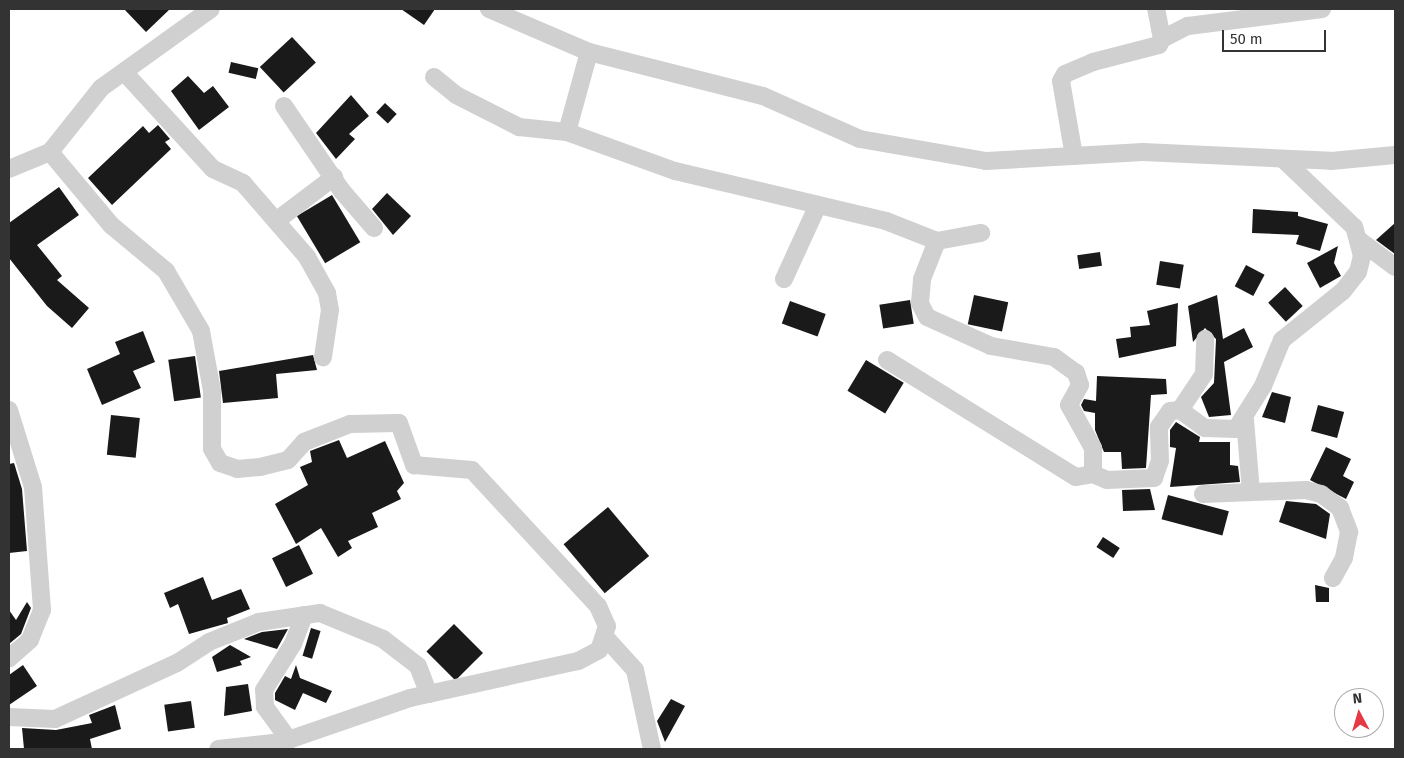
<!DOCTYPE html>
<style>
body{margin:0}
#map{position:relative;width:1404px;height:758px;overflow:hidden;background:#fff;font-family:"Fira Sans",sans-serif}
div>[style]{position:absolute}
.building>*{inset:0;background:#1a1a1a;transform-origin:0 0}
.minor>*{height:18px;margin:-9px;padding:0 9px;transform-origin:9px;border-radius:9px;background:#d0d0d0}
span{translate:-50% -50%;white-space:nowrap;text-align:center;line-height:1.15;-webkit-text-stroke:5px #fff;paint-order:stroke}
.frame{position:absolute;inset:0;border:10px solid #333;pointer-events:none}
.north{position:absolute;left:1334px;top:688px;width:50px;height:50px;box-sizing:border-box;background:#fff;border:1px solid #adadad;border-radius:50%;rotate:354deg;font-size:14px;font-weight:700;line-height:20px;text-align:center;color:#333}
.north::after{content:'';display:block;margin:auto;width:18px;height:22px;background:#e63946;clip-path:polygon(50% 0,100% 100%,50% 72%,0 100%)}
.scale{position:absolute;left:1222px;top:30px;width:104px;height:22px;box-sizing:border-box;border:2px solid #333;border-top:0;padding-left:6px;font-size:15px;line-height:18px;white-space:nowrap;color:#333;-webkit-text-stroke:4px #fff;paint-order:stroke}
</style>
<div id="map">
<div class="building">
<div style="clip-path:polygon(124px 9px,170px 9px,146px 32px)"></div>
<div style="clip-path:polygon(401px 9px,435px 9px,424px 25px)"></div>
<div style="left:292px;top:37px;width:35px;height:44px;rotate:47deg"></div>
<div style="left:231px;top:62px;width:28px;height:11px;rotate:13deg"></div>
<div style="clip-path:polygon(188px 76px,204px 93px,213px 86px,229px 107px,199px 130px,171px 91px)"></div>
<div style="clip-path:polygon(351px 95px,369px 116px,349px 134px,355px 139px,336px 159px,316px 133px)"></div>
<div style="left:385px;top:103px;width:16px;height:13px;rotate:43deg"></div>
<div style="clip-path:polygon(158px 125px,170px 139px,165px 142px,171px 149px,112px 205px,88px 178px,143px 126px,149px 133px)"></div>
<div style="clip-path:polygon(59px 187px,79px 215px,37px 245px,62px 276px,57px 280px,89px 308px,72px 328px,47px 306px,9px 258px,9px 223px)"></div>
<div style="clip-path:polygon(387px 193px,411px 216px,393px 235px,372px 209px)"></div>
<div style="left:332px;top:195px;width:55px;height:41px;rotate:59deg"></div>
<div style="clip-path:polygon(1253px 209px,1298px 212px,1298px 216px,1328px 224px,1320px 251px,1296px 244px,1299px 235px,1252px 233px)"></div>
<div style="clip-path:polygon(1395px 223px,1395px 254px,1376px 240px)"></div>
<div style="clip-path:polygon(1338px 246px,1334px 263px,1341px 276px,1320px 288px,1307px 263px)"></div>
<div style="left:1100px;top:252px;width:14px;height:23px;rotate:82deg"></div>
<div style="left:1160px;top:261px;width:24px;height:24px;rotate:9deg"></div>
<div style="left:1246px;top:265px;width:21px;height:24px;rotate:28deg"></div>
<div style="left:1285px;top:287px;width:26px;height:23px;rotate:47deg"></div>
<div style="left:974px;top:295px;width:35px;height:30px;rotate:12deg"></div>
<div style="clip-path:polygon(1217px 295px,1223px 339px,1244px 328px,1253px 347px,1224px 362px,1231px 415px,1209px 417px,1201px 397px,1214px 383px,1216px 339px,1205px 328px,1193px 342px,1188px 306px)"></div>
<div style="left:910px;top:300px;width:24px;height:31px;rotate:81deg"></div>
<div style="left:790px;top:301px;width:38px;height:24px;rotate:20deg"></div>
<div style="clip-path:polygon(1178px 303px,1176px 346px,1119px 358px,1116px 339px,1131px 337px,1130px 327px,1150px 325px,1147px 311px)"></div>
<div style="clip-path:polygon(143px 331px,155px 362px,133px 371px,141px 388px,102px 405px,87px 369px,120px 354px,115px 342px)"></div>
<div style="clip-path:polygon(313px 355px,317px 370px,276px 374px,278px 398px,223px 403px,219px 371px)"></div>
<div style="left:195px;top:356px;width:42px;height:27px;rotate:82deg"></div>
<div style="left:866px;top:360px;width:44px;height:36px;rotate:31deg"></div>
<div style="clip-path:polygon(1097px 376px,1166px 379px,1167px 394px,1151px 395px,1146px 468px,1122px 469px,1121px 452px,1104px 452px,1095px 430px,1095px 413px,1084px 411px,1081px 405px,1084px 399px,1096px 401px)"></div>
<div style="clip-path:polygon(1272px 392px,1291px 397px,1285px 423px,1262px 417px)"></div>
<div style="left:1318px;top:405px;width:27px;height:27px;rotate:15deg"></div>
<div style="left:111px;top:415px;width:29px;height:40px;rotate:6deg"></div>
<div style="clip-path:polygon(1176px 422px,1200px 437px,1199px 442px,1230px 442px,1230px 465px,1238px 466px,1240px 482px,1170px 487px,1176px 448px,1170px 447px,1170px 430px)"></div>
<div style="clip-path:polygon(339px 440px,347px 458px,385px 441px,404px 483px,397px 491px,401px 499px,372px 513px,378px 527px,348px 541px,352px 548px,338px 557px,321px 528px,296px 544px,275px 504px,308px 485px,300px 467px,312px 462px,310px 451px)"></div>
<div style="clip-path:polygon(1326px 447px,1351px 459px,1343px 476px,1354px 482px,1346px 499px,1310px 480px)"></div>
<div style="clip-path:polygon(14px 463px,22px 489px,27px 551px,9px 553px,9px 464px)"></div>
<div style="clip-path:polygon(1150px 489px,1155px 510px,1123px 511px,1122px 490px)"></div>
<div style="left:1168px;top:495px;width:63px;height:25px;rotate:15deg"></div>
<div style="clip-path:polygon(1286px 501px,1316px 504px,1330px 514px,1326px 539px,1279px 522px)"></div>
<div style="left:608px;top:507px;width:64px;height:58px;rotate:50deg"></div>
<div style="left:1103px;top:537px;width:20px;height:12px;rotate:33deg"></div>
<div style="left:299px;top:545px;width:32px;height:30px;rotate:64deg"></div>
<div style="clip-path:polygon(203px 577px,212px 600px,241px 589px,250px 609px,227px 618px,228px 623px,189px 634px,178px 604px,170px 608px,164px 593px)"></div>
<div style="clip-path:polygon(1315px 585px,1329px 588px,1329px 602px,1316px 602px)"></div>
<div style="clip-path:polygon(27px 602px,31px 608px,21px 634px,9px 644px,9px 610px,16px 620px)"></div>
<div style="left:454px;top:624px;width:41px;height:39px;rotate:45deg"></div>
<div style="left:311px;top:628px;width:10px;height:29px;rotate:17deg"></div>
<div style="clip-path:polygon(288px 629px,277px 649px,244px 639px,262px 632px)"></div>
<div style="clip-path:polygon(230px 645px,251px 657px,240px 661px,242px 665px,217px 672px,212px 657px)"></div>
<div style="clip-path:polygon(23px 665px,37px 686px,9px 705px,9px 675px)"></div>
<div style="clip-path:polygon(296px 665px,300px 678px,332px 691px,326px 703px,303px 693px,295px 710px,275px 700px,275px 693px,285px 676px,291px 679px)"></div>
<div style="clip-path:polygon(248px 684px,252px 711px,224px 716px,226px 687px)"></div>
<div style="clip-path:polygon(671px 699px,685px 706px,665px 742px,657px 721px)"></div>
<div style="left:191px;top:701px;width:27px;height:27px;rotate:82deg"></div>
<div style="clip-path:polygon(115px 705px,121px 729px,90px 739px,92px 749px,24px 749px,22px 728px,56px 730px,92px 723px,89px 715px)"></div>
</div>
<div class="minor">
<div style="left:489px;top:9px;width:109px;rotate:23.3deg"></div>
<div style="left:589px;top:52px;width:179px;rotate:14.2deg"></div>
<div style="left:763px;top:96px;width:106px;rotate:23.9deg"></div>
<div style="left:860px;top:139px;width:128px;rotate:9.9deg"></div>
<div style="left:986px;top:161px;width:157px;rotate:-3.3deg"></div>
<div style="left:1143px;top:152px;width:188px;rotate:2.7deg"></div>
<div style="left:1331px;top:161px;width:64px;rotate:-5.4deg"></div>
<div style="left:1162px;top:39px;width:29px;rotate:-27deg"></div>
<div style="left:1188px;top:26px;width:135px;rotate:-7.2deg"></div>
<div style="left:125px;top:73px;width:130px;rotate:47.5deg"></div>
<div style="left:213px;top:169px;width:33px;rotate:25deg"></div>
<div style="left:243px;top:183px;width:98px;rotate:49.1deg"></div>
<div style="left:307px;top:257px;width:41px;rotate:60.9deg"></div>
<div style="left:327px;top:293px;width:17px;rotate:80deg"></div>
<div style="left:330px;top:310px;width:48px;rotate:98.5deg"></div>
<div style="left:434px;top:77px;width:28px;rotate:39deg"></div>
<div style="left:456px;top:95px;width:71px;rotate:26.9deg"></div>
<div style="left:519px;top:127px;width:48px;rotate:5.9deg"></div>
<div style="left:567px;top:132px;width:115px;rotate:19.9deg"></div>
<div style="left:675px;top:171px;width:217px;rotate:13.3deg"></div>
<div style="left:886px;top:221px;width:55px;rotate:21.4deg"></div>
<div style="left:937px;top:241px;width:45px;rotate:-10.3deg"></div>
<div style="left:284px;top:106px;width:103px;rotate:55.7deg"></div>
<div style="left:342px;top:191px;width:49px;rotate:49.1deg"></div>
<div style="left:567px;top:132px;width:83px;rotate:-74.6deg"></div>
<div style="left:50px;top:152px;width:95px;rotate:50.1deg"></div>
<div style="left:111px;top:225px;width:72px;rotate:39.9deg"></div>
<div style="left:166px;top:271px;width:69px;rotate:59.7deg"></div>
<div style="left:201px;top:331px;width:61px;rotate:79.6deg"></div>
<div style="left:212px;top:391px;width:58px;rotate:90deg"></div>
<div style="left:212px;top:449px;width:16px;rotate:60deg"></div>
<div style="left:220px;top:463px;width:18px;rotate:19deg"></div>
<div style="left:237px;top:469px;width:23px;rotate:-5deg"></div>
<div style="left:260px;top:467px;width:29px;rotate:-14deg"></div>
<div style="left:288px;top:460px;width:24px;rotate:-48deg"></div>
<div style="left:304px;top:442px;width:49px;rotate:-21.4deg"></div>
<div style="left:350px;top:424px;width:49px;rotate:-1.2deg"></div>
<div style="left:399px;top:423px;width:45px;rotate:70.3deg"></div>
<div style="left:414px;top:465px;width:58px;rotate:4.9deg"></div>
<div style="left:472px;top:470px;width:185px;rotate:47.2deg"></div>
<div style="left:598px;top:606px;width:22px;rotate:66deg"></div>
<div style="left:607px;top:626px;width:25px;rotate:108deg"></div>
<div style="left:599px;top:650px;width:24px;rotate:152deg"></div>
<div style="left:578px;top:661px;width:172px;rotate:167.6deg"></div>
<div style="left:410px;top:698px;width:135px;rotate:161deg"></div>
<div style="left:282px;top:742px;width:64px;rotate:173.8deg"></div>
<div style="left:1074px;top:156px;width:76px;rotate:-99.8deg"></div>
<div style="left:1061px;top:81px;width:8px;rotate:-60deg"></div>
<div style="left:1065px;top:74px;width:30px;rotate:-23deg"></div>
<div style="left:1093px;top:62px;width:68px;rotate:-14.4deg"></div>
<div style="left:1159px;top:45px;width:7px;rotate:-63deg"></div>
<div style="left:1162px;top:39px;width:31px;rotate:-101deg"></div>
<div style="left:9px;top:169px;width:44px;rotate:-22.5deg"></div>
<div style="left:50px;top:152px;width:82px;rotate:-51.4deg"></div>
<div style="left:101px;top:88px;width:135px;rotate:-35.7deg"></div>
<div style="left:276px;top:221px;width:73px;rotate:-37.2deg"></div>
<div style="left:1359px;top:240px;width:45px;rotate:36.9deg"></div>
<div style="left:784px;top:279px;width:79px;rotate:-65.4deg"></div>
<div style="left:887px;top:360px;width:222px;rotate:31.8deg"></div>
<div style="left:1076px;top:477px;width:17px;rotate:-10deg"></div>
<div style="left:1093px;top:474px;width:26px;rotate:-90deg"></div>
<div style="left:1093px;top:448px;width:49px;rotate:-119.2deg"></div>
<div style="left:1069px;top:405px;width:23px;rotate:-61deg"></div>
<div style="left:1080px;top:385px;width:13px;rotate:-108deg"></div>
<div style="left:1076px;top:373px;width:27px;rotate:-144deg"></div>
<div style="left:1054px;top:357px;width:64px;rotate:-170.1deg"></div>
<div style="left:991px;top:346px;width:70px;rotate:-155.6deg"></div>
<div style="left:927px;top:317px;width:16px;rotate:-117deg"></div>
<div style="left:920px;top:303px;width:24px;rotate:-85deg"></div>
<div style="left:922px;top:279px;width:41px;rotate:-68.5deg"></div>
<div style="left:9px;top:410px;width:81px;rotate:72.7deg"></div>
<div style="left:33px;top:487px;width:123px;rotate:85.8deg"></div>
<div style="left:42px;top:610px;width:32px;rotate:112deg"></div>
<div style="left:30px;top:640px;width:28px;rotate:139deg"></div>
<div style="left:1180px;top:410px;width:43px;rotate:-56.3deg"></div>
<div style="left:1204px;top:374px;width:35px;rotate:-88deg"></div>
<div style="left:1245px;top:420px;width:72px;rotate:85.2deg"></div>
<div style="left:1093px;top:474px;width:15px;rotate:23deg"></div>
<div style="left:1107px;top:480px;width:47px;rotate:-2.4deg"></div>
<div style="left:1154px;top:478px;width:18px;rotate:-71deg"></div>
<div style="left:1160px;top:461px;width:34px;rotate:-92deg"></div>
<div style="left:1159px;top:427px;width:19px;rotate:-55deg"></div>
<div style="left:1170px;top:411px;width:10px;rotate:-6deg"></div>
<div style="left:1180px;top:410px;width:31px;rotate:36deg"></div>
<div style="left:1205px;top:428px;width:31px;rotate:2deg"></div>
<div style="left:1236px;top:429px;width:51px;rotate:-57.9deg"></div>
<div style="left:1263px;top:386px;width:50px;rotate:-67.6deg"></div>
<div style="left:1282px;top:340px;width:78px;rotate:-38.8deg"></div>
<div style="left:1343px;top:291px;width:24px;rotate:-52deg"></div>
<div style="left:1358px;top:272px;width:16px;rotate:-76deg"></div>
<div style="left:1362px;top:256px;width:30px;rotate:-105deg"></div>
<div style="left:1354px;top:227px;width:98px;rotate:-136.2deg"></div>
<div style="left:1203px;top:494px;width:103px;rotate:-2.2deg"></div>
<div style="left:1306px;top:490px;width:16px;rotate:15deg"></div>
<div style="left:1321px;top:494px;width:24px;rotate:36deg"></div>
<div style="left:1340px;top:508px;width:26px;rotate:69deg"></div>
<div style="left:1349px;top:532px;width:26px;rotate:101deg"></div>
<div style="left:1344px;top:558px;width:23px;rotate:119deg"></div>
<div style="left:606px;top:638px;width:43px;rotate:47.8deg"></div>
<div style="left:635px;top:670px;width:81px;rotate:77.9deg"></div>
<div style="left:9px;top:717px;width:46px;rotate:2.5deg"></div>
<div style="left:55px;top:719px;width:134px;rotate:-24.7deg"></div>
<div style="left:177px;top:663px;width:38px;rotate:-33deg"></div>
<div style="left:209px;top:642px;width:54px;rotate:-21.8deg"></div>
<div style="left:259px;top:622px;width:62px;rotate:-8.4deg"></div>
<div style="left:320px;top:613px;width:68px;rotate:22.4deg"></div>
<div style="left:383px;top:639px;width:44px;rotate:37.6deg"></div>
<div style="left:418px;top:666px;width:30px;rotate:69deg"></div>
<div style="left:289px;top:740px;width:41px;rotate:-126deg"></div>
<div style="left:265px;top:707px;width:17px;rotate:-93deg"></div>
<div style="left:264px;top:690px;width:54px;rotate:-57.8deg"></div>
<div style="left:293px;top:644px;width:31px;rotate:-69deg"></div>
</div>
<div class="frame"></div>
<div class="north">N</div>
<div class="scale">50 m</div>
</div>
